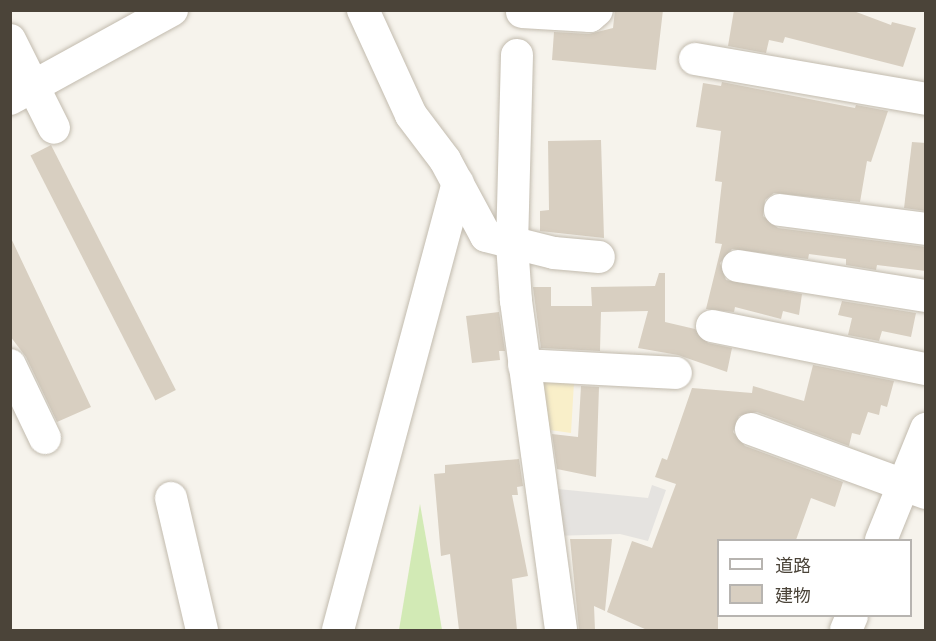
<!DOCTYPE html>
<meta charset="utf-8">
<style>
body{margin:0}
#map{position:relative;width:936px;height:641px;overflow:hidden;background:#f6f3ec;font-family:"Fira Sans","Noto Sans JP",sans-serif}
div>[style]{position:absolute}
.green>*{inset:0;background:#d2eab5}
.sand>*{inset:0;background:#f9efc9}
.parking>*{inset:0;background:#e5e3e0}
.building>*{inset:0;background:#d8cfc1;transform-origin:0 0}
.roads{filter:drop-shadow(0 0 2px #c2bbae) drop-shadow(0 0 2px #c2bbae)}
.minor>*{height:32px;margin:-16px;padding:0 16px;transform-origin:16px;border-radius:16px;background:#fff}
span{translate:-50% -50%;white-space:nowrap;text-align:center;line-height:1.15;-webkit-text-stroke:4.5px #fff;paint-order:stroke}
.frame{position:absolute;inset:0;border:12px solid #4b4439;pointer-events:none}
.legend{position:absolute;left:717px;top:539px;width:195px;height:78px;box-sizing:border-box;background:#fff;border:2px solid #b7b4b0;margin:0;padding:8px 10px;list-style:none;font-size:18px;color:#4b4439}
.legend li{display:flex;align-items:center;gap:12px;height:30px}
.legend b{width:30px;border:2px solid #b7b4b0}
</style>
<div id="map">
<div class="green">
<div style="clip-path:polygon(420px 504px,439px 612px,442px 630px,399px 630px)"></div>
</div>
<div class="sand">
<div style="clip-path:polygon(534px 379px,574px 382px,571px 433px,543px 429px)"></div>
</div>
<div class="parking">
<div style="clip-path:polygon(652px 485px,666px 490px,648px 541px,620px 534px,552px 536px,548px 488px,648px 498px)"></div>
</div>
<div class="building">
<div style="clip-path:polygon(615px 10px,663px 10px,656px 70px,552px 60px,554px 32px,589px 34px,613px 28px)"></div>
<div style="clip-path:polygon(734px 10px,851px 10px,891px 25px,892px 22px,916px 28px,903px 67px,785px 37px,783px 43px,769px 40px,766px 53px,728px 46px)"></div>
<div style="clip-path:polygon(722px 82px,855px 108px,856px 105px,888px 111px,871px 162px,867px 161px,860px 202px,774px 193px,765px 200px,763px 216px,778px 228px,926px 247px,926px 271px,877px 265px,876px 270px,846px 265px,846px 259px,809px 254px,808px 259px,732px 249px,720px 263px,726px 280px,802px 294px,799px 315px,783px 311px,781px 319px,735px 307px,734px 312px,706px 309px,722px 244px,715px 243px,722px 182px,715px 181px,721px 131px,696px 127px,703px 83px,721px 86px)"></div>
<div style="clip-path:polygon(601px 140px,604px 238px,540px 231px,540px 211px,549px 210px,548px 141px)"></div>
<div style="clip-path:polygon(912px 142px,926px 143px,926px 211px,904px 208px)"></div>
<div style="left:51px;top:145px;width:275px;height:23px;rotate:63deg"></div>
<div style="clip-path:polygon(10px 236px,91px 407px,57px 422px,26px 357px,10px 336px)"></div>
<div style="clip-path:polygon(659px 273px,665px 273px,665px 322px,695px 329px,708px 343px,732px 348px,727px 372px,678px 355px,638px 348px,648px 311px,601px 312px,600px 351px,541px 348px,533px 287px,551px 287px,551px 306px,592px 306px,591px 287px,655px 286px)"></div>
<div style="clip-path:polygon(842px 301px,916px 313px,911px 337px,882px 331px,879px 341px,848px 335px,852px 318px,838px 315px)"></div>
<div style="clip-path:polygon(499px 312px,505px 351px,499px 351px,500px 360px,472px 363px,466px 316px)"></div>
<div style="clip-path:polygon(813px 365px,894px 381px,887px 407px,881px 405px,879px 415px,868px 412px,860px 435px,852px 433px,849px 446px,757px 412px,739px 416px,733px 432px,745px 446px,843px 482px,835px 507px,811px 498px,796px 540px,718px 540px,718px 630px,647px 630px,607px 612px,632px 541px,652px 548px,676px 484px,655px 477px,662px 458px,667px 460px,692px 388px,752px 393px,753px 386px,804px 401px)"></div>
<div style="clip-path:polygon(581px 386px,599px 387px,596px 477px,557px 469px,552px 434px,578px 437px)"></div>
<div style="clip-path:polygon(519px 459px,523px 486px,517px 487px,518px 495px,512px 495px,528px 576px,512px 579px,517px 630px,459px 630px,450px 554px,441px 556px,434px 474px,445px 473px,445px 465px)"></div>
<div style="clip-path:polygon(570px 539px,612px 539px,605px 611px,594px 606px,595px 630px,579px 630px)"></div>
</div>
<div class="roads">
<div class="minor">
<div style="left:363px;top:10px;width:115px;rotate:65.4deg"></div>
<div style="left:411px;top:115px;width:56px;rotate:52.9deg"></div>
<div style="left:445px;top:160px;width:86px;rotate:61.7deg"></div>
<div style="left:486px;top:236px;width:70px;rotate:14deg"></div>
<div style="left:554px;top:253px;width:45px;rotate:5.1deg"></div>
<div style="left:522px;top:12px;width:68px;rotate:3.4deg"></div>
<div style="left:590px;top:16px;width:9px;rotate:-41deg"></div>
<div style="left:10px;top:40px;width:98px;rotate:63.4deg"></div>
<div style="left:517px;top:55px;width:189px;rotate:91.5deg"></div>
<div style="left:512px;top:244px;width:57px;rotate:86deg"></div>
<div style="left:516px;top:301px;width:332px;rotate:82.2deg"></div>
<div style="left:695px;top:59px;width:234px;rotate:9.8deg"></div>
<div style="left:10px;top:99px;width:185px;rotate:-28.8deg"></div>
<div style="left:780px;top:210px;width:147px;rotate:7.4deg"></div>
<div style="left:738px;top:266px;width:190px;rotate:9.1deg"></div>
<div style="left:712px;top:326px;width:218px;rotate:11.4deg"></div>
<div style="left:10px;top:365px;width:81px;rotate:64.4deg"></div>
<div style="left:524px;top:365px;width:152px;rotate:3deg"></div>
<div style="left:751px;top:429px;width:186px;rotate:20.1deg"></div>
<div style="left:171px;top:498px;width:136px;rotate:76.8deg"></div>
<div style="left:881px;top:540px;width:120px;rotate:-67.9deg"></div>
<div style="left:338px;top:630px;width:463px;rotate:-75deg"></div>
<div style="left:846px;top:630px;width:15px;rotate:-67deg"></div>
</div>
</div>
<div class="frame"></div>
<ul class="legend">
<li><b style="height:8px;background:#fff"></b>道路</li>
<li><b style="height:16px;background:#d8cfc1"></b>建物</li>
</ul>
</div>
